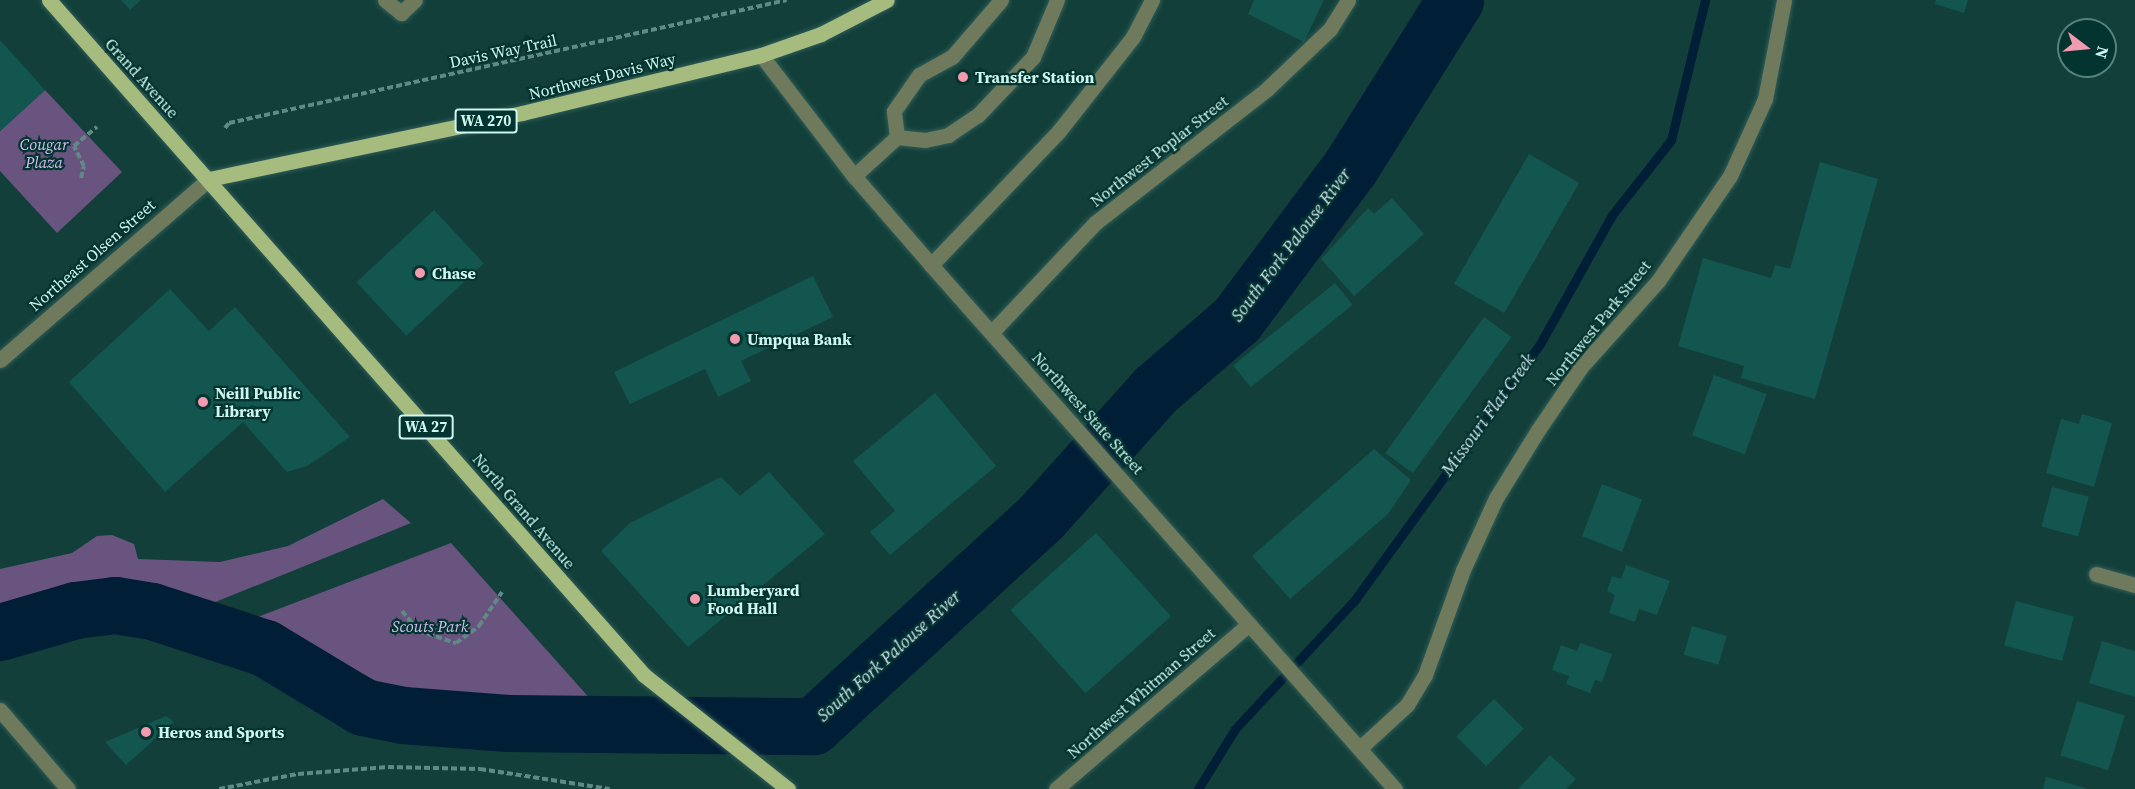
<!DOCTYPE html>
<style>
body{margin:0}
#map{position:relative;width:2135px;height:789px;overflow:hidden;background:#123f3a;font-family:"Source Serif 4",serif}
div>[style]{position:absolute}
.green>*{inset:0;background:#68547f}
.stream>*{height:9px;margin:-4.5px;padding:0 4.5px;transform-origin:4.5px;border-radius:4.5px;background:#001e36}
.river>*{height:57px;margin:-28.5px;padding:0 28.5px;transform-origin:28.5px;border-radius:28.5px;background:#001e36}
.building>*{inset:0;background:#12564f;transform-origin:0 0}
.path>*{height:4px;margin-top:-2px;transform-origin:0;background:repeating-linear-gradient(90deg,#608a85 0 6px,transparent 0 9px)}
.roads{filter:drop-shadow(0 0 2px #305c57) drop-shadow(0 0 2px #305c57)}
.minor>*{height:15px;margin:-7.5px;padding:0 7.5px;transform-origin:7.5px;border-radius:7.5px;background:#6f7a5c}
.major>*{height:15px;margin:-7.5px;padding:0 7.5px;transform-origin:7.5px;border-radius:7.5px;background:#a6bc7e}
.dots>*{width:16px;height:16px;translate:-50% -50%;box-sizing:border-box;border:3px solid #04342f;border-radius:50%}
span{translate:-50% -50%;white-space:nowrap;text-align:center;line-height:1.15;-webkit-text-stroke:4.5px #04342f;paint-order:stroke}
.shield-label span{padding:2px 4px;background:#04342f;border:2px solid;border-radius:4px;-webkit-text-stroke-width:0}
.shield-label{font-size:15px;color:#cff6f0;font-weight:700}
.street-label{font-size:16px;color:#cff6f0}
.poi-label{font-size:16px;color:#cff6f0;font-weight:700}
.left{translate:0 -50%;text-align:left}
.park-label{font-size:16px;color:#d3bcf3;font-style:italic}
.water-label{font-size:18px;color:#d0e1ef;font-style:italic}
.north{position:absolute;left:2057px;top:18px;width:60px;height:60px;box-sizing:border-box;background:#04342f;border:2px solid #55827c;border-radius:50%;rotate:106deg;font-size:16px;font-weight:700;line-height:24px;text-align:center;color:#cff6f0}
.north::after{content:'';display:block;margin:auto;width:21px;height:27px;background:#f29aaf;clip-path:polygon(50% 0,100% 100%,50% 72%,0 100%)}
</style>
<div id="map">
<div class="green">
<div style="clip-path:polygon(45px 90px,122px 172px,57px 233px,0 171px,0 131px)"></div>
<div style="clip-path:polygon(383px 499px,411px 523px,203px 607px,125px 587px,0 618px,0 569px,72px 553px,97px 536px,112px 535px,134px 544px,138px 559px,220px 562px,288px 546px)"></div>
<div style="clip-path:polygon(451px 543px,593px 702px,405px 696px,255px 618px)"></div>
</div>
<div class="stream">
<div style="left:1198px;top:789px;width:70px;rotate:-58.3deg"></div>
<div style="left:1235px;top:729px;width:175px;rotate:-47.1deg"></div>
<div style="left:1354px;top:601px;width:317px;rotate:-54.1deg"></div>
<div style="left:1540px;top:344px;width:148px;rotate:-60.8deg"></div>
<div style="left:1612px;top:215px;width:95px;rotate:-51.8deg"></div>
<div style="left:1671px;top:140px;width:144px;rotate:-76.3deg"></div>
</div>
<div class="river">
<div style="left:0;top:632px;width:78px;rotate:-16.3deg"></div>
<div style="left:75px;top:610px;width:40px;rotate:-7.1deg"></div>
<div style="left:115px;top:605px;width:37px;rotate:9deg"></div>
<div style="left:152px;top:611px;width:119px;rotate:18.1deg"></div>
<div style="left:265px;top:648px;width:114px;rotate:31deg"></div>
<div style="left:363px;top:707px;width:41px;rotate:11.3deg"></div>
<div style="left:403px;top:715px;width:105px;rotate:4.4deg"></div>
<div style="left:508px;top:723px;width:305px;rotate:0.6deg"></div>
<div style="left:813px;top:726px;width:309px;rotate:-42.5deg"></div>
<div style="left:1041px;top:517px;width:172px;rotate:-48.1deg"></div>
<div style="left:1156px;top:389px;width:107px;rotate:-40.8deg"></div>
<div style="left:1237px;top:319px;width:191px;rotate:-53.3deg"></div>
<div style="left:1351px;top:166px;width:196px;rotate:-57.9deg"></div>
</div>
<div class="building">
<div style="clip-path:polygon(121px 0,141px 0,130px 10px)"></div>
<div style="clip-path:polygon(1254px 0,1324px 0,1304px 42px,1248px 14px)"></div>
<div style="clip-path:polygon(1936px 0,1968px 0,1964px 13px,1935px 4px)"></div>
<div style="clip-path:polygon(0 40px,45px 90px,0 131px)"></div>
<div style="left:1529px;top:154px;width:58px;height:150px;rotate:30deg"></div>
<div style="clip-path:polygon(1820px 162px,1878px 179px,1815px 399px,1741px 378px,1744px 366px,1678px 346px,1703px 258px,1771px 278px,1775px 265px,1790px 269px)"></div>
<div style="clip-path:polygon(1392px 198px,1424px 234px,1354px 296px,1321px 259px,1368px 208px,1374px 214px)"></div>
<div style="left:434px;top:210px;width:73px;height:106px;rotate:47deg"></div>
<div style="clip-path:polygon(813px 276px,833px 317px,741px 361px,751px 381px,718px 397px,705px 369px,630px 404px,614px 372px)"></div>
<div style="left:1335px;top:283px;width:28px;height:131px;rotate:51deg"></div>
<div style="clip-path:polygon(170px 289px,209px 331px,235px 307px,350px 437px,307px 466px,287px 472px,243px 422px,165px 492px,69px 382px)"></div>
<div style="left:1484px;top:317px;width:34px;height:168px;rotate:36deg"></div>
<div style="left:1714px;top:375px;width:56px;height:64px;rotate:20deg"></div>
<div style="clip-path:polygon(935px 393px,996px 466px,890px 555px,870px 532px,895px 511px,853px 461px)"></div>
<div style="clip-path:polygon(2082px 414px,2112px 423px,2094px 487px,2046px 473px,2061px 419px,2079px 424px)"></div>
<div style="clip-path:polygon(1374px 449px,1411px 480px,1388px 514px,1290px 599px,1252px 556px)"></div>
<div style="clip-path:polygon(769px 472px,825px 534px,688px 647px,601px 551px,630px 523px,721px 477px,740px 496px)"></div>
<div style="left:1602px;top:484px;width:43px;height:56px;rotate:21deg"></div>
<div style="left:2052px;top:487px;width:38px;height:41px;rotate:15deg"></div>
<div style="left:1096px;top:533px;width:112px;height:115px;rotate:48deg"></div>
<div style="clip-path:polygon(1626px 565px,1670px 581px,1657px 615px,1639px 609px,1635px 622px,1609px 613px,1615px 595px,1607px 591px,1612px 576px,1621px 579px)"></div>
<div style="left:2016px;top:601px;width:60px;height:46px;rotate:15deg"></div>
<div style="left:1692px;top:626px;width:36px;height:30px;rotate:16deg"></div>
<div style="clip-path:polygon(2102px 641px,2135px 651px,2135px 697px,2089px 683px)"></div>
<div style="clip-path:polygon(1580px 643px,1612px 654px,1602px 682px,1595px 680px,1590px 693px,1566px 684px,1569px 676px,1552px 670px,1561px 645px,1577px 651px)"></div>
<div style="left:1494px;top:699px;width:42px;height:53px;rotate:45deg"></div>
<div style="left:2077px;top:701px;width:50px;height:57px;rotate:17deg"></div>
<div style="clip-path:polygon(166px 716px,174px 722px,126px 765px,105px 742px)"></div>
<div style="clip-path:polygon(1550px 755px,1576px 779px,1566px 789px,1518px 789px)"></div>
<div style="clip-path:polygon(2046px 777px,2086px 788px,2086px 789px,2043px 789px)"></div>
</div>
<div class="path">
<div style="left:225px;top:128px;width:6px;rotate:-51deg"></div>
<div style="left:229px;top:123px;width:571px;rotate:-12.43deg"></div>
<div style="left:81px;top:178px;width:12px;rotate:-76deg"></div>
<div style="left:84px;top:166px;width:22px;rotate:-117deg"></div>
<div style="left:74px;top:146px;width:30px;rotate:-40deg"></div>
<div style="left:402px;top:611px;width:26px;rotate:50deg"></div>
<div style="left:419px;top:631px;width:39px;rotate:18deg"></div>
<div style="left:456px;top:643px;width:29px;rotate:-36deg"></div>
<div style="left:479px;top:626px;width:41px;rotate:-55.9deg"></div>
<div style="left:219px;top:789px;width:80px;rotate:-10.8deg"></div>
<div style="left:298px;top:774px;width:90px;rotate:-4.4deg"></div>
<div style="left:388px;top:767px;width:92px;rotate:1.2deg"></div>
<div style="left:480px;top:769px;width:131px;rotate:8.8deg"></div>
</div>
<div class="roads">
<div class="minor">
<div style="left:385px;top:0;width:21px;rotate:39deg"></div>
<div style="left:401px;top:13px;width:19px;rotate:-43deg"></div>
<div style="left:761px;top:55px;width:153px;rotate:52.5deg"></div>
<div style="left:854px;top:176px;width:118px;rotate:49.1deg"></div>
<div style="left:931px;top:265px;width:700px;rotate:48.48deg"></div>
<div style="left:897px;top:137px;width:26px;rotate:-97deg"></div>
<div style="left:894px;top:111px;width:44px;rotate:-55.2deg"></div>
<div style="left:919px;top:75px;width:38px;rotate:-29deg"></div>
<div style="left:952px;top:57px;width:75px;rotate:-49.3deg"></div>
<div style="left:854px;top:176px;width:58px;rotate:-42.2deg"></div>
<div style="left:897px;top:137px;width:28px;rotate:6deg"></div>
<div style="left:925px;top:140px;width:24px;rotate:-12deg"></div>
<div style="left:948px;top:135px;width:36px;rotate:-34deg"></div>
<div style="left:978px;top:115px;width:80px;rotate:-46.5deg"></div>
<div style="left:1033px;top:57px;width:62px;rotate:-67.2deg"></div>
<div style="left:931px;top:265px;width:185px;rotate:-46.3deg"></div>
<div style="left:1059px;top:131px;width:120px;rotate:-51.8deg"></div>
<div style="left:1133px;top:37px;width:42px;rotate:-62.8deg"></div>
<div style="left:992px;top:332px;width:150px;rotate:-46.6deg"></div>
<div style="left:1095px;top:223px;width:218px;rotate:-37.9deg"></div>
<div style="left:1267px;top:89px;width:87px;rotate:-43.6deg"></div>
<div style="left:1330px;top:29px;width:34px;rotate:-58deg"></div>
<div style="left:0;top:360px;width:276px;rotate:-40.9deg"></div>
<div style="left:2096px;top:574px;width:41px;rotate:15.8deg"></div>
<div style="left:0;top:710px;width:104px;rotate:49.3deg"></div>
<div style="left:1360px;top:748px;width:64px;rotate:-42.5deg"></div>
<div style="left:1407px;top:705px;width:35px;rotate:-59deg"></div>
<div style="left:1425px;top:675px;width:112px;rotate:-70.1deg"></div>
<div style="left:1463px;top:570px;width:79px;rotate:-65.4deg"></div>
<div style="left:1496px;top:498px;width:80px;rotate:-58.3deg"></div>
<div style="left:1538px;top:430px;width:76px;rotate:-55.7deg"></div>
<div style="left:1581px;top:367px;width:115px;rotate:-48.2deg"></div>
<div style="left:1658px;top:281px;width:127px;rotate:-55.6deg"></div>
<div style="left:1730px;top:176px;width:85px;rotate:-65.6deg"></div>
<div style="left:1765px;top:99px;width:101px;rotate:-79.1deg"></div>
<div style="left:1056px;top:789px;width:254px;rotate:-40.5deg"></div>
</div>
<div class="major">
<div style="left:49px;top:0;width:900px;rotate:48.6deg"></div>
<div style="left:644px;top:675px;width:184px;rotate:38.4deg"></div>
<div style="left:209px;top:179px;width:320px;rotate:-11.9deg"></div>
<div style="left:522px;top:113px;width:246px;rotate:-13.6deg"></div>
<div style="left:761px;top:55px;width:64px;rotate:-19.3deg"></div>
<div style="left:821px;top:34px;width:74px;rotate:-27.3deg"></div>
</div>
</div>
<div class="dots">
<div style="left:963px;top:77px;background:#f29aaf"></div>
<div style="left:420px;top:273px;background:#f29aaf"></div>
<div style="left:735px;top:339px;background:#f29aaf"></div>
<div style="left:203px;top:402px;background:#f29aaf"></div>
<div style="left:695px;top:599px;background:#f29aaf"></div>
<div style="left:146px;top:732px;background:#f29aaf"></div>
</div>
<div class="shield-label">
<span style="left:486px;top:121px">WA 270</span>
<span style="left:426px;top:427px">WA 27</span>
</div>
<div class="street-label">
<span style="left:503px;top:51px;rotate:-12deg">Davis Way Trail</span>
<span style="left:602px;top:76px;rotate:-14deg">Northwest Davis Way</span>
<span style="left:142px;top:78px;rotate:48deg">Grand Avenue</span>
<span style="left:1159px;top:151px;rotate:-38deg">Northwest Poplar Street</span>
<span style="left:92px;top:255px;rotate:-41deg">Northeast Olsen Street</span>
<span style="left:1598px;top:323px;rotate:-51deg">Northwest Park Street</span>
<span style="left:1088px;top:413px;rotate:48deg">Northwest State Street</span>
<span style="left:524px;top:511px;rotate:49deg">North Grand Avenue</span>
<span style="left:1141px;top:693px;rotate:-41deg">Northwest Whitman Street</span>
</div>
<div class="poi-label">
<span class="left" style="left:975px;top:77px">Transfer Station</span>
<span class="left" style="left:432px;top:273px">Chase</span>
<span class="left" style="left:747px;top:339px">Umpqua Bank</span>
<span class="left" style="left:215px;top:402px">Neill Public<br>Library</span>
<span class="left" style="left:707px;top:599px">Lumberyard<br>Food Hall</span>
<span class="left" style="left:158px;top:732px">Heros and Sports</span>
</div>
<div class="park-label">
<span style="left:44px;top:153px">Cougar<br>Plaza</span>
<span style="left:430px;top:626px">Scouts Park</span>
</div>
<div class="water-label">
<span style="left:1291px;top:245px;rotate:-53deg">South Fork Palouse River</span>
<span style="left:1488px;top:415px;rotate:-54deg">Missouri Flat Creek</span>
<span style="left:889px;top:656px;rotate:-42deg">South Fork Palouse River</span>
</div>
<div class="north">N</div>
</div>
